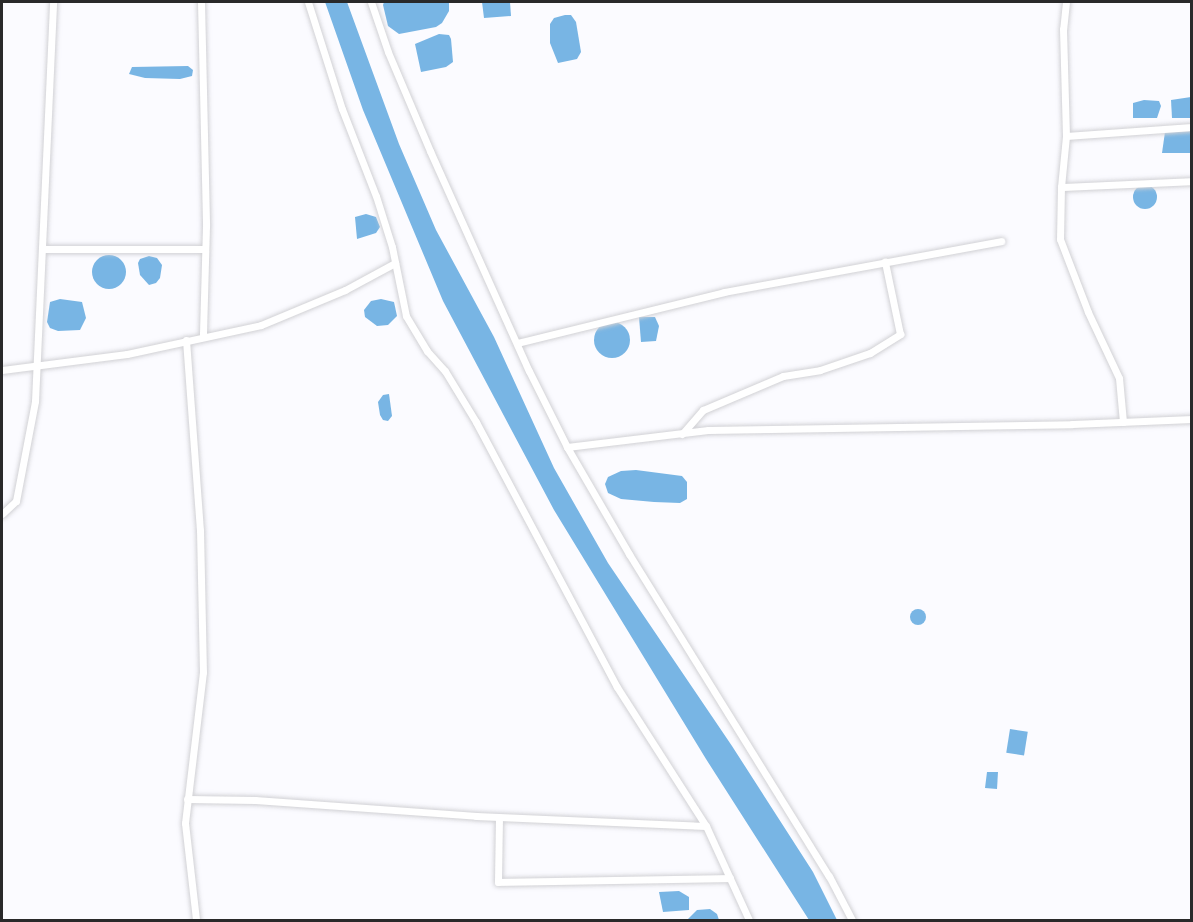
<!DOCTYPE html>
<style>
body{margin:0}
#map{position:relative;width:1193px;height:922px;overflow:hidden;background:#fbfbff;font-family:"Varela Round",sans-serif}
div>[style]{position:absolute}
.water>*{inset:0;background:#78b5e4;transform-origin:0 0}
.round{border-radius:50%}
.roads{filter:drop-shadow(0 0 2px #d1d1d5) drop-shadow(0 0 2px #d1d1d5)}
.street>*{height:7px;margin:-3.5px;padding:0 3.5px;transform-origin:3.5px;border-radius:3.5px;background:#fff}
span{translate:-50% -50%;white-space:nowrap;text-align:center;line-height:1.15;-webkit-text-stroke:6px #fff;paint-order:stroke}
.frame{position:absolute;inset:0;border:3px solid #29292a;pointer-events:none}
</style>
<div id="map">
<div class="water">
<div style="clip-path:polygon(325px 2px,347px 2px,399px 144px,436px 230px,494px 337px,554px 468px,608px 563px,732px 746px,813px 872px,837px 920px,809px 920px,706px 759px,554px 510px,443px 301px,363px 110px)"></div>
<div style="clip-path:polygon(384px 2px,449px 2px,449px 11px,442px 23px,436px 27px,399px 34px,388px 26px,383px 5px)"></div>
<div style="clip-path:polygon(482px 2px,510px 2px,511px 16px,484px 18px)"></div>
<div style="clip-path:polygon(565px 15px,571px 15px,576px 22px,581px 52px,577px 59px,558px 63px,550px 43px,550px 24px,554px 18px)"></div>
<div style="clip-path:polygon(439px 34px,449px 35px,451px 39px,453px 62px,446px 67px,421px 72px,415px 44px)"></div>
<div style="clip-path:polygon(188px 66px,193px 70px,192px 76px,180px 79px,145px 78px,129px 74px,132px 67px)"></div>
<div style="clip-path:polygon(1191px 97px,1191px 118px,1172px 118px,1171px 100px)"></div>
<div style="clip-path:polygon(1144px 100px,1159px 101px,1161px 106px,1157px 118px,1133px 118px,1133px 103px)"></div>
<div style="clip-path:polygon(1191px 131px,1191px 153px,1162px 153px,1165px 132px)"></div>
<div class="round" style="left:1133px;top:185px;width:24px;height:24px"></div>
<div style="clip-path:polygon(366px 214px,376px 217px,380px 227px,376px 233px,357px 239px,355px 217px)"></div>
<div class="round" style="left:92px;top:255px;width:34px;height:34px"></div>
<div style="clip-path:polygon(149px 256px,157px 258px,162px 265px,160px 278px,156px 283px,149px 285px,140px 275px,138px 263px,140px 259px)"></div>
<div style="clip-path:polygon(60px 299px,82px 302px,86px 318px,80px 330px,58px 331px,50px 328px,47px 322px,50px 302px)"></div>
<div style="clip-path:polygon(381px 299px,394px 302px,397px 316px,388px 325px,377px 326px,365px 317px,364px 310px,371px 301px)"></div>
<div style="clip-path:polygon(639px 317px,655px 317px,659px 326px,656px 341px,641px 342px)"></div>
<div class="round" style="left:594px;top:322px;width:36px;height:36px"></div>
<div style="clip-path:polygon(389px 394px,392px 416px,388px 421px,383px 420px,380px 415px,378px 402px,383px 395px)"></div>
<div style="clip-path:polygon(636px 470px,682px 476px,687px 482px,687px 499px,680px 503px,654px 502px,621px 499px,608px 493px,605px 484px,608px 477px,621px 471px)"></div>
<div class="round" style="left:910px;top:609px;width:16px;height:16px"></div>
<div style="left:1010px;top:729px;width:18px;height:24px;rotate:9deg"></div>
<div style="clip-path:polygon(987px 772px,998px 772px,997px 789px,985px 788px)"></div>
<div style="clip-path:polygon(679px 891px,689px 897px,689px 910px,663px 912px,659px 892px)"></div>
<div style="clip-path:polygon(710px 909px,717px 914px,719px 920px,687px 920px,697px 910px)"></div>
</div>
<div class="roads">
<div class="street">
<div style="left:201px;top:2px;width:224px;rotate:88.7deg"></div>
<div style="left:206px;top:226px;width:110px;rotate:91.6deg"></div>
<div style="left:308px;top:2px;width:112px;rotate:72.4deg"></div>
<div style="left:342px;top:109px;width:93px;rotate:68.7deg"></div>
<div style="left:376px;top:196px;width:53px;rotate:72.6deg"></div>
<div style="left:392px;top:247px;width:70px;rotate:78.5deg"></div>
<div style="left:406px;top:316px;width:41px;rotate:59deg"></div>
<div style="left:427px;top:351px;width:27px;rotate:48deg"></div>
<div style="left:445px;top:371px;width:60px;rotate:58.7deg"></div>
<div style="left:476px;top:422px;width:300px;rotate:62deg"></div>
<div style="left:617px;top:687px;width:165px;rotate:57.4deg"></div>
<div style="left:706px;top:826px;width:103px;rotate:65.4deg"></div>
<div style="left:371px;top:2px;width:53px;rotate:71.2deg"></div>
<div style="left:388px;top:52px;width:108px;rotate:67deg"></div>
<div style="left:430px;top:151px;width:241px;rotate:65.8deg"></div>
<div style="left:529px;top:371px;width:85px;rotate:63.4deg"></div>
<div style="left:567px;top:447px;width:142px;rotate:-6.9deg"></div>
<div style="left:708px;top:430px;width:364px;rotate:-0.9deg"></div>
<div style="left:1072px;top:424px;width:120px;rotate:-2.4deg"></div>
<div style="left:1066px;top:2px;width:27px;rotate:96deg"></div>
<div style="left:1063px;top:29px;width:107px;rotate:88.4deg"></div>
<div style="left:1066px;top:136px;width:126px;rotate:-4.1deg"></div>
<div style="left:1061px;top:187px;width:51px;rotate:-84.4deg"></div>
<div style="left:42px;top:249px;width:163px"></div>
<div style="left:186px;top:340px;width:191px;rotate:85.8deg"></div>
<div style="left:200px;top:530px;width:142px;rotate:88.8deg"></div>
<div style="left:203px;top:672px;width:152px;rotate:96.8deg"></div>
<div style="left:185px;top:823px;width:98px;rotate:83.5deg"></div>
<div style="left:517px;top:343px;width:213px;rotate:-13.8deg"></div>
<div style="left:724px;top:292px;width:282px;rotate:-10.4deg"></div>
<div style="left:2px;top:370px;width:126px;rotate:-7.3deg"></div>
<div style="left:127px;top:354px;width:137px;rotate:-12.2deg"></div>
<div style="left:261px;top:325px;width:91px;rotate:-22.6deg"></div>
<div style="left:345px;top:290px;width:57px;rotate:-28.4deg"></div>
<div style="left:1123px;top:422px;width:44px;rotate:-95.2deg"></div>
<div style="left:1119px;top:378px;width:73px;rotate:-115.2deg"></div>
<div style="left:1088px;top:312px;width:78px;rotate:-111deg"></div>
<div style="left:1060px;top:239px;width:52px;rotate:-88.9deg"></div>
<div style="left:1061px;top:187px;width:131px;rotate:-2.6deg"></div>
<div style="left:682px;top:434px;width:32px;rotate:-49deg"></div>
<div style="left:703px;top:410px;width:87px;rotate:-23deg"></div>
<div style="left:783px;top:376px;width:37px;rotate:-9deg"></div>
<div style="left:820px;top:370px;width:53px;rotate:-18.8deg"></div>
<div style="left:870px;top:353px;width:36px;rotate:-32deg"></div>
<div style="left:900px;top:334px;width:74px;rotate:-101.8deg"></div>
<div style="left:567px;top:447px;width:124px;rotate:59.9deg"></div>
<div style="left:629px;top:554px;width:379px;rotate:58.2deg"></div>
<div style="left:829px;top:876px;width:50px;rotate:62.4deg"></div>
<div style="left:2px;top:514px;width:19px;rotate:-43deg"></div>
<div style="left:16px;top:501px;width:102px;rotate:-79.2deg"></div>
<div style="left:35px;top:401px;width:399px;rotate:-87.4deg"></div>
<div style="left:187px;top:799px;width:68px;rotate:0.8deg"></div>
<div style="left:255px;top:800px;width:222px;rotate:4.1deg"></div>
<div style="left:476px;top:816px;width:230px;rotate:2.5deg"></div>
<div style="left:499px;top:817px;width:65px;rotate:90.9deg"></div>
<div style="left:498px;top:882px;width:232px;rotate:-1deg"></div>
</div>
</div>
<div class="frame"></div>
</div>
